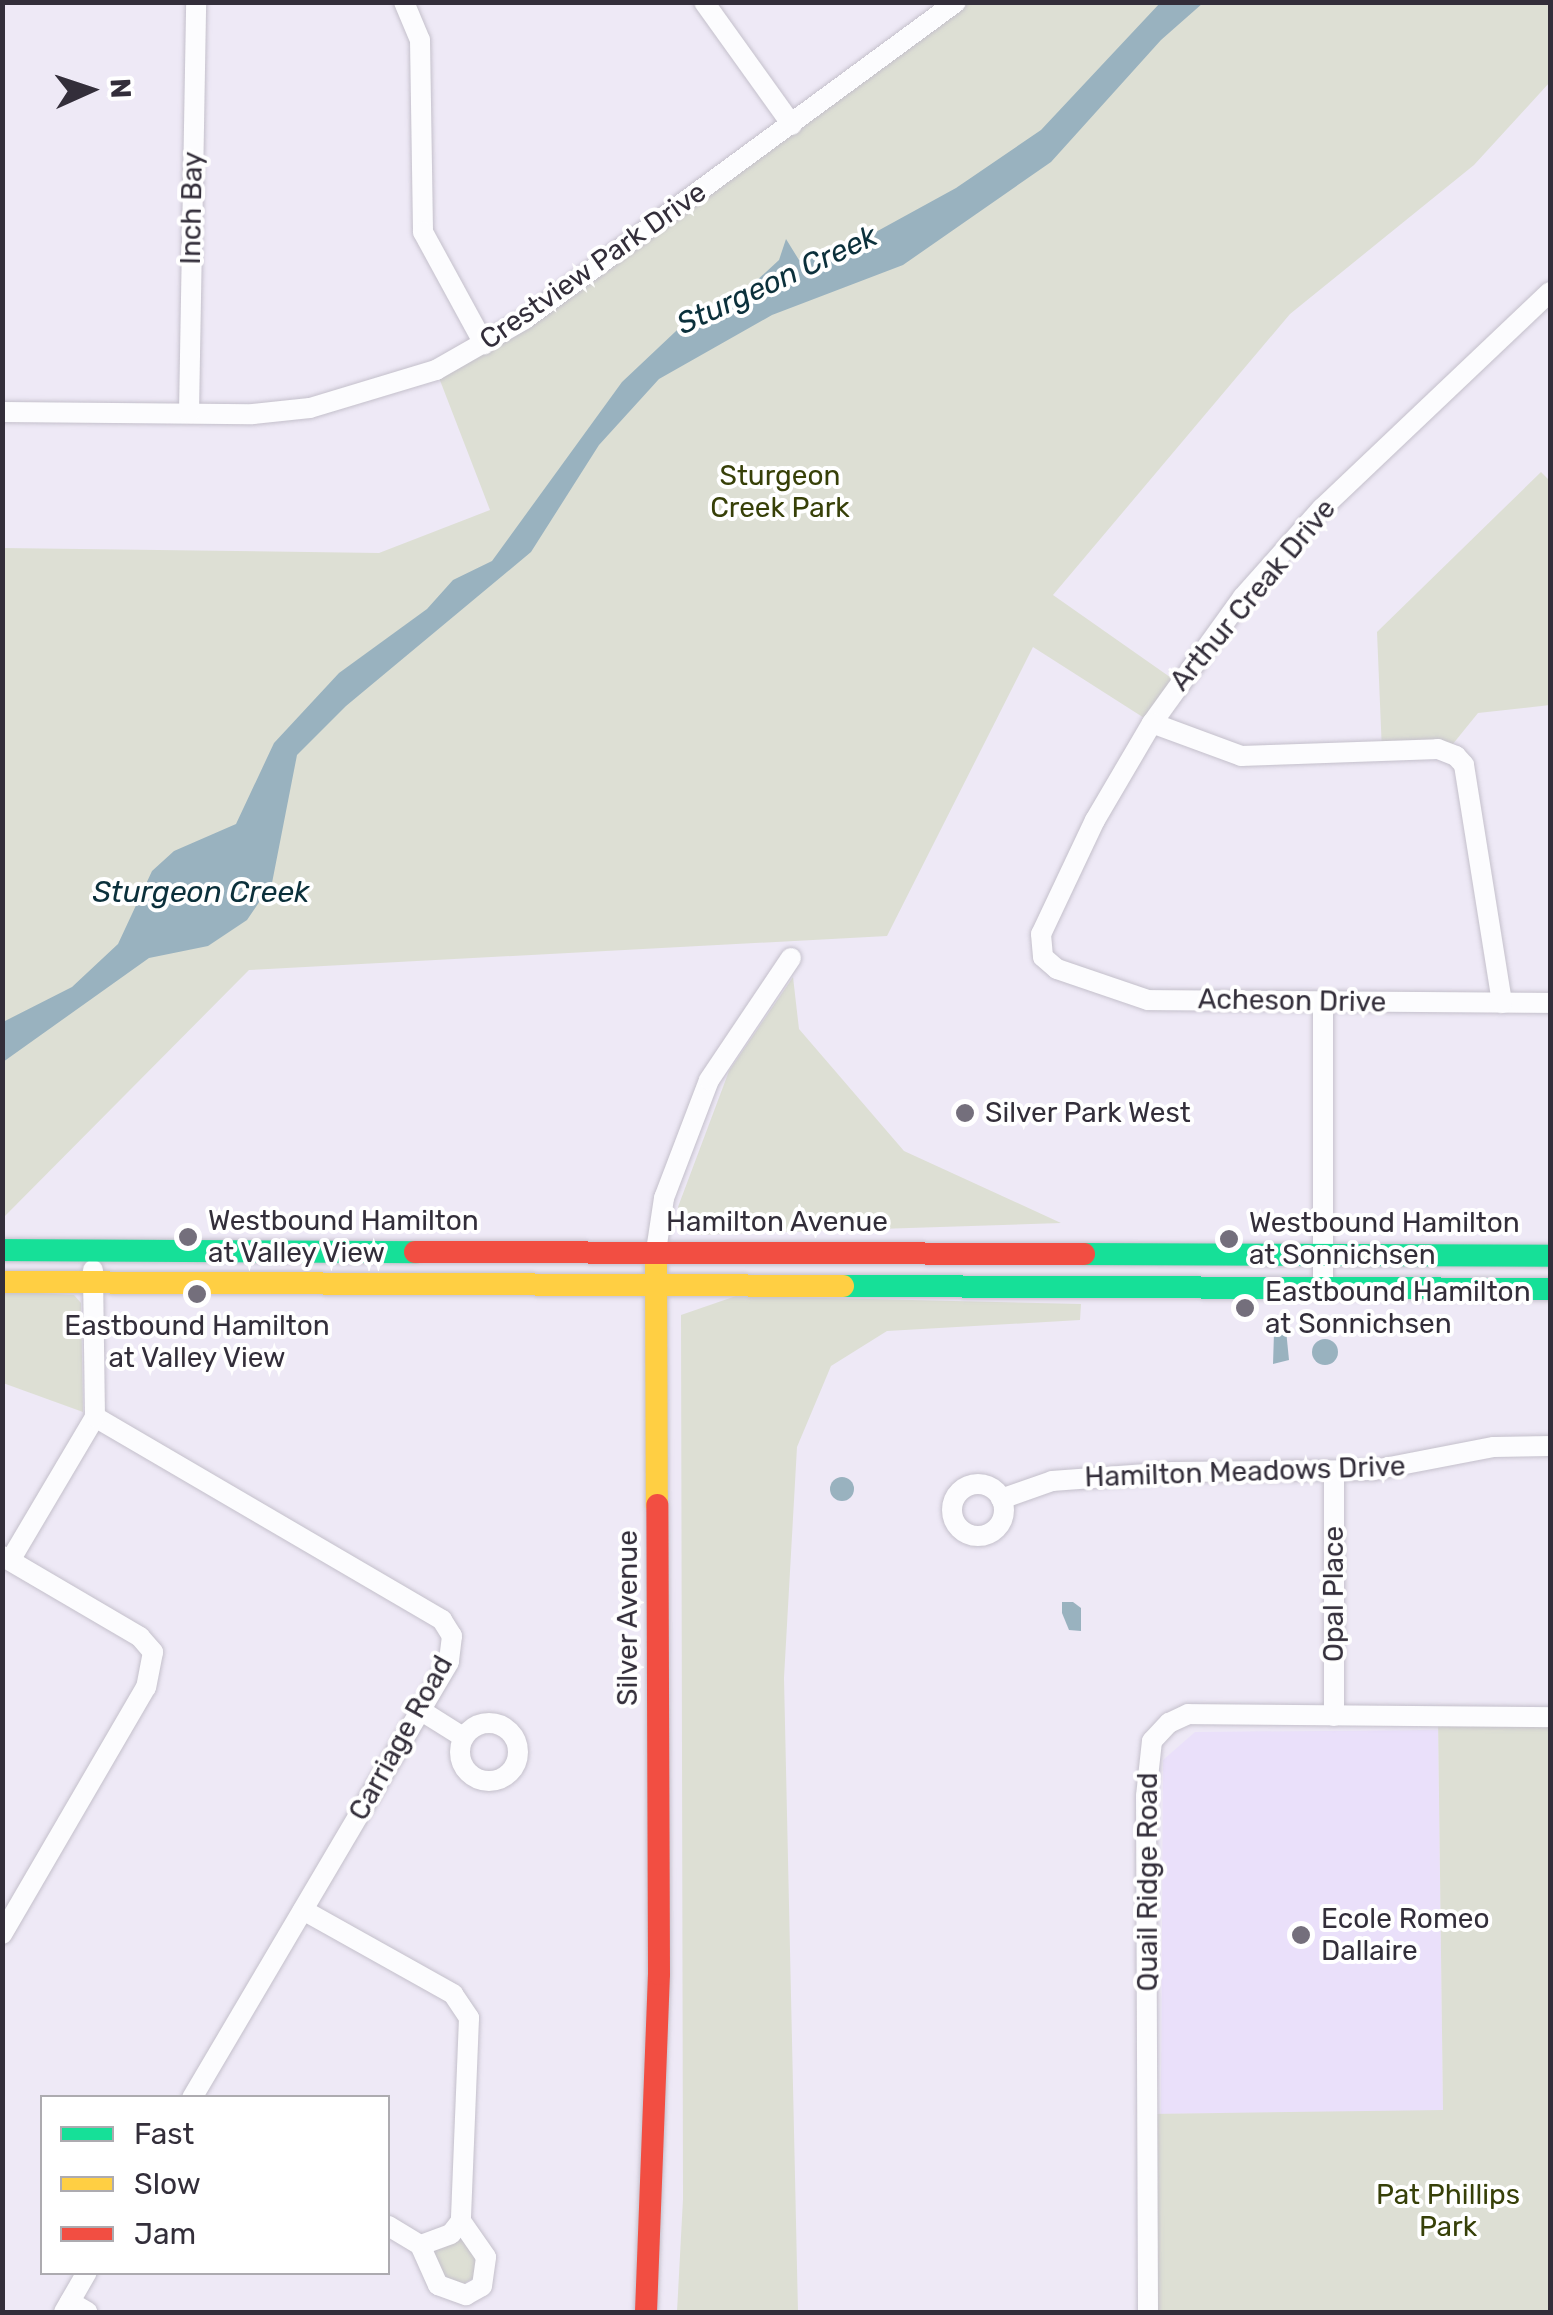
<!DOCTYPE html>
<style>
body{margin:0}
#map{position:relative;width:1553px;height:2315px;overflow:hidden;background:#eee9f6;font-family:Rubik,sans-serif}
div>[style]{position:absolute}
.built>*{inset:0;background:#eae0fa}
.green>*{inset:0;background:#dddfd4;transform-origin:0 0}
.water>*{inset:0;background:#99b2bf}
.round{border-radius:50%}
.roads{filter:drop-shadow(0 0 2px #c4c0cb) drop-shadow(0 0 2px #c4c0cb)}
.street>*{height:20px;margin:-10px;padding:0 10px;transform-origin:10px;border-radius:10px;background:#fcfcfe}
.street>.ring{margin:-10px;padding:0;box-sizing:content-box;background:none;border:20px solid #fcfcfe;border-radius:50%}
.fast>*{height:22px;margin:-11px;padding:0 11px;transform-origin:11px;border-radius:11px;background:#16e098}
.slow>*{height:22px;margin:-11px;padding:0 11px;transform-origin:11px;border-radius:11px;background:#ffcf43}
.jam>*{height:22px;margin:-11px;padding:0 11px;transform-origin:11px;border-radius:11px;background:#f24e42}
.dots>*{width:28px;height:28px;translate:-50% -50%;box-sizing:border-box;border:5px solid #fff;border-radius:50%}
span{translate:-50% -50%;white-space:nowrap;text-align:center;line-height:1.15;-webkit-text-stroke:8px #fff;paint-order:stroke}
.street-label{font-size:28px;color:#332e3a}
.park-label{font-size:28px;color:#374008}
.poi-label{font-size:28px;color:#332e3a}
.left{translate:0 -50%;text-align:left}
.water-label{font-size:30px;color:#0b303b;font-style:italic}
.frame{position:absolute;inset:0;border:5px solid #332e3a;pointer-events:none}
.legend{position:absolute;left:40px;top:2095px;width:350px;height:180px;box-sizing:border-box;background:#fff;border:2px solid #adabb0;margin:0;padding:12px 18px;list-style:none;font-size:30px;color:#332e3a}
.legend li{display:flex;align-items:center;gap:20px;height:50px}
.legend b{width:50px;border:2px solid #adabb0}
.north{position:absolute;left:40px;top:40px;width:100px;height:100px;-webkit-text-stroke:8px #fff;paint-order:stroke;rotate:87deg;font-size:28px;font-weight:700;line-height:40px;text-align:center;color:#332e3a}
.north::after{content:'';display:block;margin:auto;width:35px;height:45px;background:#332e3a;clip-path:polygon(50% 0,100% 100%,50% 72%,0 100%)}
</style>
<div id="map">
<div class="built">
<div style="clip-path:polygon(1438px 1730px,1443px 2111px,1161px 2114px,1163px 1760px,1195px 1732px)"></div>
</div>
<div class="green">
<div style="clip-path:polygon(956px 3px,1550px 3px,1550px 82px,1474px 165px,1290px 314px,1053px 595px,1177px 682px,1152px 723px,1033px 647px,887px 936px,249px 970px,3px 1218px,3px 548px,379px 553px,490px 510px,436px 370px)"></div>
<div style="clip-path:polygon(1541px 472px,1550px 481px,1550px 705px,1478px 713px,1448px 750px,1382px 752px,1377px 632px)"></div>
<div style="clip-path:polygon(793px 977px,799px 1029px,904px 1151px,1061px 1223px,692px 1235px,678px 1207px,729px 1071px)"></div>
<div style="clip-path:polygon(2px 1291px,74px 1295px,81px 1303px,83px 1412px,3px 1383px)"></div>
<div style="clip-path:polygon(736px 1296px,1081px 1304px,1080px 1320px,887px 1331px,831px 1366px,797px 1447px,784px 1678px,798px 2312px,677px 2312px,683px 2199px,681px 1315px)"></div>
<div style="clip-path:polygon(1438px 1717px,1550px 1717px,1550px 2312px,1148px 2312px,1149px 2114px,1443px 2110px)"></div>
<div style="left:461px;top:2221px;width:56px;height:48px;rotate:61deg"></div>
</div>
<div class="water">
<div style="clip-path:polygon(1160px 3px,1203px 3px,1161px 40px,1051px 162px,903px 265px,772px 315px,659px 379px,599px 445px,531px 552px,346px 706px,297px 755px,272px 883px,247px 920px,208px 946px,149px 958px,3px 1062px,3px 1022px,72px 987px,118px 944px,152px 871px,174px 851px,236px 824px,274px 743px,339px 673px,427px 609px,453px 580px,492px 561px,622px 382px,693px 315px,754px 283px,779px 260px,786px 239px,799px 260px,863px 239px,956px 188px,1041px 130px)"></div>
<div style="clip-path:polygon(1286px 1330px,1289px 1360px,1273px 1364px,1274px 1333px)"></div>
<div class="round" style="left:1312px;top:1339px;width:26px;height:26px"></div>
<div class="round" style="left:830px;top:1477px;width:24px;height:24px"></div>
<div style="clip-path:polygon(1073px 1602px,1081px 1608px,1081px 1631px,1069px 1630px,1062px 1613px,1062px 1602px)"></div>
</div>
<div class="roads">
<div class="street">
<div style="left:404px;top:2px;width:41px;rotate:67.2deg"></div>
<div style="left:420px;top:40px;width:192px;rotate:89.1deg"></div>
<div style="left:423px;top:232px;width:128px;rotate:61.4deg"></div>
<div style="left:704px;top:2px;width:151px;rotate:54.4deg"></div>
<div style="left:1550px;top:292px;width:314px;rotate:136.5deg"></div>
<div style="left:1322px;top:508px;width:119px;rotate:131.6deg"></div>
<div style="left:1243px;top:597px;width:155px;rotate:125.8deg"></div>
<div style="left:1152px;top:723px;width:113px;rotate:120.4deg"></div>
<div style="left:1095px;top:820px;width:126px;rotate:115.3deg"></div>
<div style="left:1041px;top:934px;width:23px;rotate:85deg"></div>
<div style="left:1043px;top:957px;width:18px;rotate:41deg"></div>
<div style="left:1057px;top:969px;width:96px;rotate:18.8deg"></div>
<div style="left:1148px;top:1000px;width:402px;rotate:0.4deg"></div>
<div style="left:2px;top:412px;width:251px;rotate:0.5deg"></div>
<div style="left:253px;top:414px;width:57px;rotate:-6deg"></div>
<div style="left:310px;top:408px;width:132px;rotate:-16.8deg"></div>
<div style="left:436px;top:370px;width:103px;rotate:-29.8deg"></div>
<div style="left:525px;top:319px;width:535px;rotate:-36.33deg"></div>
<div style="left:189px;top:413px;width:411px;rotate:-89deg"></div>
<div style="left:1152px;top:723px;width:95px;rotate:20.3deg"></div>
<div style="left:1241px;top:756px;width:197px;rotate:-2deg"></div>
<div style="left:1438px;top:749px;width:19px;rotate:21deg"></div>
<div style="left:1456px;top:756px;width:12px;rotate:48deg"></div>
<div style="left:1464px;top:765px;width:241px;rotate:80.9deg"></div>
<div style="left:656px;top:1251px;width:54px;rotate:-81.4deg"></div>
<div style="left:664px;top:1198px;width:126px;rotate:-69.1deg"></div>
<div style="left:709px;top:1080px;width:147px;rotate:-56.1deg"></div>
<div style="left:1323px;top:1288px;width:286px;rotate:-90deg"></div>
<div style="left:95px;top:1417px;width:402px;rotate:30.3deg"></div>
<div style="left:442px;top:1620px;width:19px;rotate:58deg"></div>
<div style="left:452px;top:1636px;width:26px;rotate:97deg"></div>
<div style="left:449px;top:1662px;width:506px;rotate:120.52deg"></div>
<div style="left:1334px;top:1471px;width:245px;rotate:90deg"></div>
<div class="ring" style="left:952px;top:1484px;width:32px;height:32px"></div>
<div style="left:1001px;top:1499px;width:54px;rotate:-19.4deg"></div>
<div style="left:1052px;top:1481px;width:121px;rotate:-4.3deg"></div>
<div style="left:1173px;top:1472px;width:201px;rotate:-0.6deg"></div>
<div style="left:1374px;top:1470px;width:122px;rotate:-10.9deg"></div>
<div style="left:1494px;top:1447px;width:56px;rotate:-1deg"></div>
<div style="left:2px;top:1556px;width:160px;rotate:30.4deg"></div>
<div style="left:140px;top:1637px;width:20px;rotate:49deg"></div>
<div style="left:153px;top:1652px;width:36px;rotate:101deg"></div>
<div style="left:146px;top:1687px;width:286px;rotate:120.2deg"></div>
<div style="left:11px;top:1559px;width:165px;rotate:-59.4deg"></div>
<div style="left:95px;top:1417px;width:147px;rotate:-90.8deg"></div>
<div style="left:420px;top:1710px;width:51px;rotate:32.1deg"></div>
<div class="ring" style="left:460px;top:1723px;width:38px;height:38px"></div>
<div style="left:303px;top:1910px;width:172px;rotate:29.2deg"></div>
<div style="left:453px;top:1994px;width:29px;rotate:56deg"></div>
<div style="left:469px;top:2018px;width:203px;rotate:92.3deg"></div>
<div style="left:461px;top:2221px;width:16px;rotate:128deg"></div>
<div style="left:451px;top:2234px;width:33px;rotate:160deg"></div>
<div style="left:420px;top:2245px;width:37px;rotate:-149deg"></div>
<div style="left:420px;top:2245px;width:44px;rotate:65.8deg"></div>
<div style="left:438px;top:2285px;width:30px;rotate:20deg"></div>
<div style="left:466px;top:2295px;width:18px;rotate:-29deg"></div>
<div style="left:482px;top:2286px;width:29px;rotate:-82deg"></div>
<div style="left:486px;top:2257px;width:44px;rotate:-124.8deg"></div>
<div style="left:70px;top:2302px;width:20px;rotate:30deg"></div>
<div style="left:64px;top:2312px;width:46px;rotate:-60.1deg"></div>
<div style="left:1148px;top:2312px;width:516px;rotate:-90.22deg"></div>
<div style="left:1146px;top:1796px;width:55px;rotate:-83.8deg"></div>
<div style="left:1152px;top:1741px;width:25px;rotate:-47deg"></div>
<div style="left:1169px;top:1723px;width:21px;rotate:-25deg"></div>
<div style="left:1188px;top:1714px;width:362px;rotate:0.5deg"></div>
</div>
<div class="fast">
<div style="left:2px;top:1250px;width:413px;rotate:0.3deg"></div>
<div style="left:1084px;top:1254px;width:466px;rotate:0.2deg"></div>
<div style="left:843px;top:1286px;width:707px;rotate:0.24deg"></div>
</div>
<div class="slow">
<div style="left:656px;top:1264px;width:241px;rotate:89.8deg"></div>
<div style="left:2px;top:1282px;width:841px;rotate:0.27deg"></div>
</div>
<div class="jam">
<div style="left:415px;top:1252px;width:669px;rotate:0.17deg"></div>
<div style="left:646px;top:2312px;width:338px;rotate:-87.8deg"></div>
<div style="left:659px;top:1974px;width:469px;rotate:-90.2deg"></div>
</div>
</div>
<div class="dots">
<div style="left:965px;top:1113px;background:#746f7c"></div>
<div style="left:188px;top:1237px;background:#746f7c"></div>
<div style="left:1229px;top:1239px;background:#746f7c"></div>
<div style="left:197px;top:1294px;background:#746f7c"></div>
<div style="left:1245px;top:1308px;background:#746f7c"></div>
<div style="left:1301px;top:1935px;background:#746f7c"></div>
</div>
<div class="street-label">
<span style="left:192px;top:208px;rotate:-89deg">Inch Bay</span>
<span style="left:593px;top:266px;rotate:-35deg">Crestview Park Drive</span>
<span style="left:1253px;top:595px;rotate:-50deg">Arthur Creak Drive</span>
<span style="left:1292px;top:1001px;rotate:1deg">Acheson Drive</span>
<span style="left:777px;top:1222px">Hamilton Avenue</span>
<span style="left:1245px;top:1472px;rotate:-2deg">Hamilton Meadows Drive</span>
<span style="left:1334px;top:1594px;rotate:-90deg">Opal Place</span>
<span style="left:628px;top:1618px;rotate:-90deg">Silver Avenue</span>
<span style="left:401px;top:1738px;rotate:-61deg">Carriage Road</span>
<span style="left:1148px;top:1882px;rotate:-90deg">Quail Ridge Road</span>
</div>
<div class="park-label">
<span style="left:780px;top:492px">Sturgeon<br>Creek Park</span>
<span style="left:1448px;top:2211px">Pat Phillips<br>Park</span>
</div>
<div class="poi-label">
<span class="left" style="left:985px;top:1113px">Silver Park West</span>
<span class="left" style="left:208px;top:1237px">Westbound Hamilton<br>at Valley View</span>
<span class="left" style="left:1249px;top:1239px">Westbound Hamilton<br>at Sonnichsen</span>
<span class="left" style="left:1265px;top:1308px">Eastbound Hamilton<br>at Sonnichsen</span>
<span style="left:197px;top:1342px">Eastbound Hamilton<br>at Valley View</span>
<span class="left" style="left:1321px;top:1935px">Ecole Romeo<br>Dallaire</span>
</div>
<div class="water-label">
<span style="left:777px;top:280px;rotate:-25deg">Sturgeon Creek</span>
<span style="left:201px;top:892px">Sturgeon Creek</span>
</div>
<div class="frame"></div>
<ul class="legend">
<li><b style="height:12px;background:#16e098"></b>Fast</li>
<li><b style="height:12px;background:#ffcf43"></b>Slow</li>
<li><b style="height:12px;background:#f24e42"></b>Jam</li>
</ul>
<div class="north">N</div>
</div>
